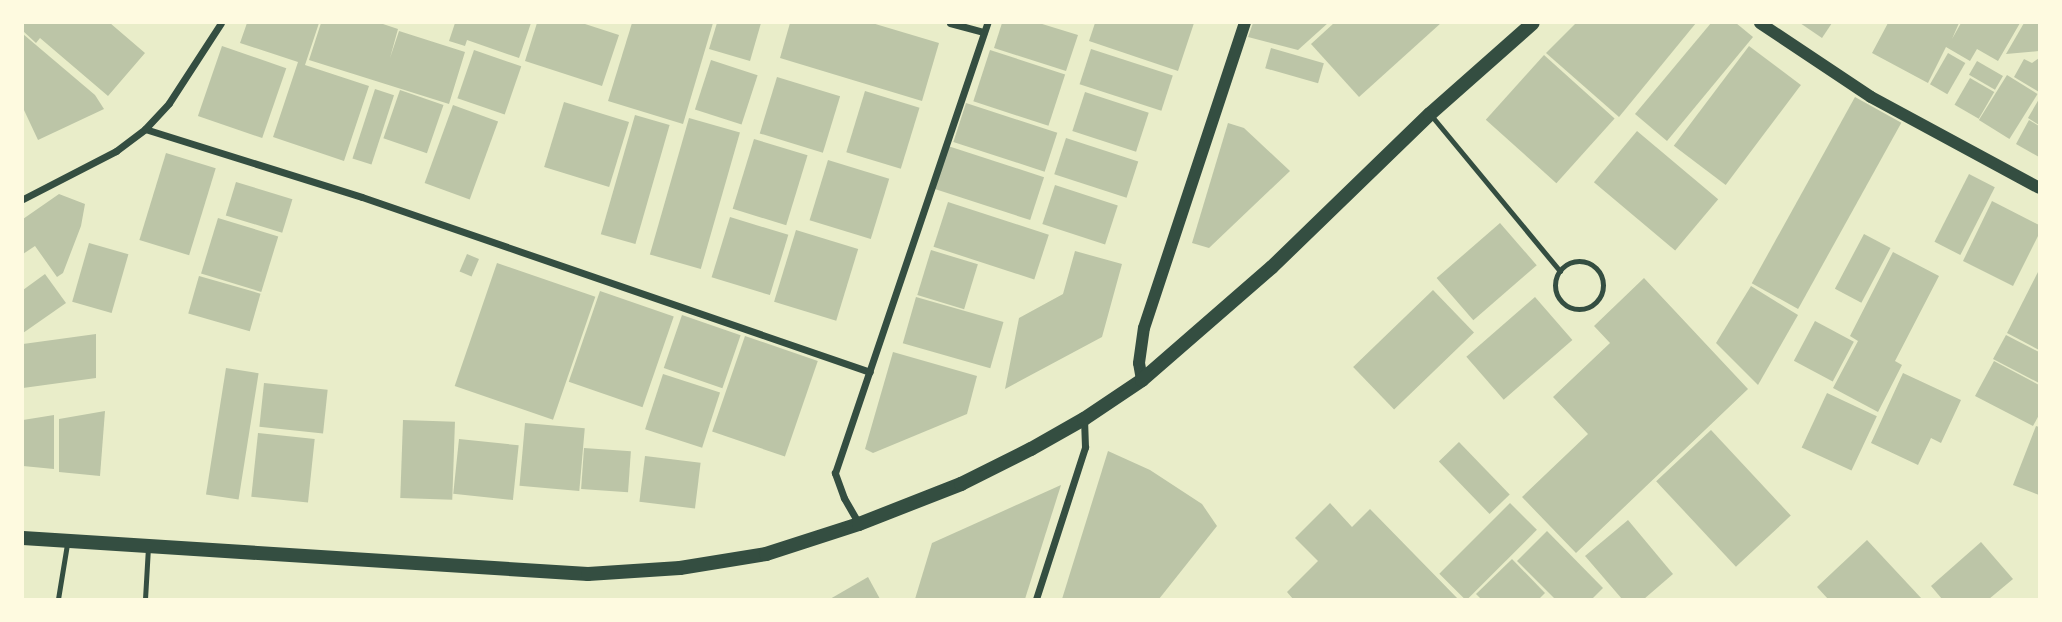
<!DOCTYPE html>
<style>
body{margin:0}
#map{position:relative;width:2062px;height:622px;overflow:hidden;background:#e9edc9;font-family:Karla,sans-serif}
div>[style]{position:absolute}
.building>*{inset:0;background:#bcc5a7;transform-origin:0 0}
.service>*{height:5px;margin:-2.5px;padding:0 2.5px;transform-origin:2.5px;border-radius:2.5px;background:#344e41}
.service>.ring{margin:-2.5px;padding:0;box-sizing:content-box;background:none;border:5px solid #344e41;border-radius:50%}
.minor>*{height:7px;margin:-3.5px;padding:0 3.5px;transform-origin:3.5px;border-radius:3.5px;background:#344e41}
.tertiary>*{height:12px;margin:-6px;padding:0 6px;transform-origin:6px;border-radius:6px;background:#344e41}
.secondary>*{height:14px;margin:-7px;padding:0 7px;transform-origin:7px;border-radius:7px;background:#344e41}
span{translate:-50% -50%;white-space:nowrap;text-align:center;line-height:1.15;-webkit-text-stroke:7px #fefae0;paint-order:stroke}
.frame{position:absolute;inset:0;border:24px solid #fefae0;pointer-events:none}
</style>
<div id="map">
<div class="building">
<div style="clip-path:polygon(23px 23px,110px 23px,145px 53px,108px 96px,40px 38px,36px 43px,23px 31px)"></div>
<div style="clip-path:polygon(247px 23px,319px 23px,305px 65px,369px 86px,344px 161px,273px 137px,298px 62px,240px 43px)"></div>
<div style="clip-path:polygon(321px 23px,380px 23px,398px 29px,390px 58px,399px 31px,465px 52px,449px 104px,309px 60px)"></div>
<div style="clip-path:polygon(455px 23px,531px 23px,519px 58px,467px 40px,465px 46px,449px 41px)"></div>
<div style="clip-path:polygon(537px 23px,582px 23px,619px 35px,602px 86px,525px 61px)"></div>
<div style="clip-path:polygon(632px 23px,713px 23px,683px 124px,608px 101px)"></div>
<div style="clip-path:polygon(717px 23px,761px 23px,750px 61px,709px 49px)"></div>
<div style="clip-path:polygon(790px 23px,872px 23px,939px 43px,922px 101px,780px 58px)"></div>
<div style="clip-path:polygon(1002px 23px,1039px 23px,1078px 35px,1066px 71px,994px 48px)"></div>
<div style="clip-path:polygon(1095px 23px,1194px 23px,1178px 71px,1089px 41px)"></div>
<div style="clip-path:polygon(1253px 23px,1328px 23px,1298px 50px,1248px 37px)"></div>
<div style="clip-path:polygon(1334px 23px,1441px 23px,1359px 97px,1311px 44px)"></div>
<div style="clip-path:polygon(1576px 23px,1696px 23px,1619px 117px,1546px 53px)"></div>
<div style="clip-path:polygon(1711px 23px,1736px 23px,1753px 37px,1667px 141px,1635px 114px)"></div>
<div style="clip-path:polygon(1800px 23px,1832px 23px,1822px 38px)"></div>
<div style="clip-path:polygon(1888px 23px,1959px 23px,1952px 39px,1961px 23px,2020px 23px,1998px 61px,1977px 49px,1970px 61px,1946px 47px,1928px 83px,1872px 53px)"></div>
<div style="clip-path:polygon(2024px 23px,2039px 23px,2039px 51px,2006px 54px)"></div>
<div style="clip-path:polygon(23px 34px,95px 95px,104px 109px,38px 140px,23px 108px)"></div>
<div style="left:222px;top:46px;width:68px;height:74px;rotate:19deg"></div>
<div style="left:1749px;top:46px;width:65px;height:125px;rotate:37deg"></div>
<div style="left:1271px;top:48px;width:55px;height:21px;rotate:16deg"></div>
<div style="left:1091px;top:49px;width:86px;height:37px;rotate:18deg"></div>
<div style="left:474px;top:50px;width:50px;height:51px;rotate:19deg"></div>
<div style="left:990px;top:50px;width:79px;height:54px;rotate:18deg"></div>
<div style="left:1948px;top:53px;width:20px;height:36px;rotate:30deg"></div>
<div style="left:1544px;top:55px;width:95px;height:87px;rotate:42deg"></div>
<div style="clip-path:polygon(2039px 58px,2039px 92px,2014px 77px,2024px 59px,2032px 63px)"></div>
<div style="left:711px;top:60px;width:49px;height:52px;rotate:18deg"></div>
<div style="left:1977px;top:61px;width:30px;height:16px;rotate:30deg"></div>
<div style="left:2007px;top:75px;width:36px;height:53px;rotate:32deg"></div>
<div style="left:777px;top:77px;width:66px;height:59px;rotate:17deg"></div>
<div style="left:1970px;top:78px;width:28px;height:31px;rotate:30deg"></div>
<div style="left:375px;top:89px;width:20px;height:73px;rotate:18deg"></div>
<div style="left:400px;top:90px;width:46px;height:51px;rotate:19deg"></div>
<div style="left:865px;top:91px;width:57px;height:64px;rotate:17deg"></div>
<div style="left:1085px;top:92px;width:67px;height:41px;rotate:18deg"></div>
<div style="left:1855px;top:97px;width:53px;height:213px;rotate:29deg"></div>
<div style="clip-path:polygon(2039px 99px,2039px 125px,2028px 118px)"></div>
<div style="left:564px;top:102px;width:68px;height:68px;rotate:17deg"></div>
<div style="left:966px;top:103px;width:96px;height:41px;rotate:18deg"></div>
<div style="left:453px;top:105px;width:48px;height:83px;rotate:20deg"></div>
<div style="left:635px;top:115px;width:36px;height:124px;rotate:16deg"></div>
<div style="left:689px;top:118px;width:53px;height:142px;rotate:16deg"></div>
<div style="clip-path:polygon(2029px 120px,2039px 126px,2039px 157px,2016px 144px)"></div>
<div style="clip-path:polygon(1228px 123px,1244px 128px,1290px 171px,1209px 248px,1192px 243px)"></div>
<div style="left:1637px;top:131px;width:106px;height:67px;rotate:40deg"></div>
<div style="left:1066px;top:138px;width:76px;height:38px;rotate:18deg"></div>
<div style="left:754px;top:139px;width:56px;height:73px;rotate:17deg"></div>
<div style="left:948px;top:146px;width:101px;height:45px;rotate:18deg"></div>
<div style="left:166px;top:153px;width:52px;height:91px;rotate:17deg"></div>
<div style="left:828px;top:160px;width:64px;height:63px;rotate:17deg"></div>
<div style="left:1969px;top:174px;width:29px;height:76px;rotate:27deg"></div>
<div style="left:236px;top:182px;width:59px;height:35px;rotate:17deg"></div>
<div style="left:1055px;top:185px;width:66px;height:41px;rotate:18deg"></div>
<div style="clip-path:polygon(59px 194px,85px 204px,81px 226px,63px 273px,57px 277px,35px 246px,23px 254px,23px 219px)"></div>
<div style="clip-path:polygon(1992px 201px,2039px 225px,2039px 234px,2013px 286px,1963px 261px)"></div>
<div style="left:948px;top:202px;width:106px;height:47px;rotate:18deg"></div>
<div style="left:730px;top:217px;width:61px;height:63px;rotate:17deg"></div>
<div style="left:218px;top:218px;width:63px;height:58px;rotate:17deg"></div>
<div style="left:1500px;top:223px;width:56px;height:84px;rotate:49deg"></div>
<div style="left:796px;top:230px;width:65px;height:75px;rotate:17deg"></div>
<div style="left:1864px;top:234px;width:30px;height:62px;rotate:28deg"></div>
<div style="left:89px;top:243px;width:41px;height:61px;rotate:16deg"></div>
<div style="left:931px;top:250px;width:49px;height:47px;rotate:17deg"></div>
<div style="clip-path:polygon(1075px 251px,1122px 264px,1102px 337px,1005px 389px,1019px 318px,1063px 294px)"></div>
<div style="clip-path:polygon(1893px 252px,1939px 276px,1895px 361px,1902px 365px,1878px 412px,1833px 388px,1858px 341px,1850px 336px)"></div>
<div style="left:467px;top:254px;width:13px;height:19px;rotate:23deg"></div>
<div style="left:497px;top:263px;width:104px;height:130px;rotate:19deg"></div>
<div style="clip-path:polygon(2039px 270px,2039px 350px,2007px 333px)"></div>
<div style="clip-path:polygon(45px 274px,66px 303px,23px 333px,23px 290px)"></div>
<div style="left:199px;top:276px;width:64px;height:39px;rotate:16deg"></div>
<div style="clip-path:polygon(1644px 278px,1748px 389px,1576px 553px,1522px 497px,1588px 434px,1553px 397px,1610px 343px,1594px 326px)"></div>
<div style="clip-path:polygon(1751px 286px,1798px 315px,1758px 385px,1716px 343px)"></div>
<div style="left:1433px;top:290px;width:59px;height:111px;rotate:46deg"></div>
<div style="left:600px;top:291px;width:78px;height:96px;rotate:19deg"></div>
<div style="left:916px;top:297px;width:91px;height:48px;rotate:16deg"></div>
<div style="left:1535px;top:297px;width:57px;height:91px;rotate:49deg"></div>
<div style="left:682px;top:315px;width:62px;height:56px;rotate:19deg"></div>
<div style="left:1815px;top:321px;width:44px;height:45px;rotate:28deg"></div>
<div style="clip-path:polygon(96px 334px,96px 378px,23px 388px,23px 344px)"></div>
<div style="clip-path:polygon(2006px 335px,2039px 352px,2039px 383px,1993px 359px)"></div>
<div style="left:745px;top:336px;width:77px;height:101px;rotate:19deg"></div>
<div style="clip-path:polygon(893px 352px,977px 376px,967px 414px,873px 453px,865px 449px)"></div>
<div style="clip-path:polygon(1994px 361px,2039px 385px,2039px 415px,2033px 426px,1975px 396px)"></div>
<div style="left:226px;top:368px;width:33px;height:128px;rotate:9deg"></div>
<div style="clip-path:polygon(1903px 373px,1961px 400px,1941px 443px,1931px 438px,1918px 465px,1871px 443px)"></div>
<div style="left:663px;top:374px;width:60px;height:58px;rotate:18deg"></div>
<div style="left:264px;top:383px;width:64px;height:44px;rotate:6deg"></div>
<div style="left:1827px;top:393px;width:55px;height:60px;rotate:25deg"></div>
<div style="clip-path:polygon(105px 411px,100px 476px,59px 472px,59px 419px)"></div>
<div style="clip-path:polygon(54px 415px,54px 469px,23px 466px,23px 420px)"></div>
<div style="left:403px;top:420px;width:52px;height:78px;rotate:2deg"></div>
<div style="left:525px;top:423px;width:60px;height:63px;rotate:5deg"></div>
<div style="clip-path:polygon(2036px 426px,2039px 427px,2039px 495px,2013px 485px)"></div>
<div style="left:1711px;top:430px;width:117px;height:75px;rotate:47deg"></div>
<div style="left:258px;top:433px;width:57px;height:64px;rotate:6deg"></div>
<div style="left:459px;top:439px;width:60px;height:55px;rotate:6deg"></div>
<div style="left:1459px;top:442px;width:73px;height:28px;rotate:46deg"></div>
<div style="left:584px;top:448px;width:47px;height:41px;rotate:4deg"></div>
<div style="clip-path:polygon(1108px 451px,1150px 470px,1202px 504px,1217px 526px,1159px 599px,1062px 599px)"></div>
<div style="left:645px;top:456px;width:56px;height:46px;rotate:7deg"></div>
<div style="clip-path:polygon(1061px 485px,1025px 599px,915px 599px,932px 543px)"></div>
<div style="clip-path:polygon(1330px 503px,1352px 527px,1370px 509px,1458px 599px,1293px 599px,1287px 592px,1318px 561px,1295px 538px)"></div>
<div style="left:1510px;top:503px;width:38px;height:100px;rotate:45deg"></div>
<div style="clip-path:polygon(1628px 520px,1673px 574px,1644px 599px,1622px 599px,1585px 556px)"></div>
<div style="clip-path:polygon(1547px 531px,1603px 588px,1592px 599px,1555px 599px,1517px 561px)"></div>
<div style="clip-path:polygon(1867px 540px,1922px 599px,1828px 599px,1817px 587px)"></div>
<div style="clip-path:polygon(1981px 542px,2013px 579px,1989px 599px,1942px 599px,1931px 586px)"></div>
<div style="clip-path:polygon(1512px 559px,1545px 593px,1539px 599px,1481px 599px,1476px 594px)"></div>
<div style="clip-path:polygon(868px 577px,880px 599px,830px 599px)"></div>
</div>
<div class="service">
<div style="left:1430px;top:114px;width:204px;rotate:50.4deg"></div>
<div class="ring" style="left:1555px;top:261px;width:43px;height:43px"></div>
<div style="left:58px;top:599px;width:56px;rotate:-80.7deg"></div>
<div style="left:145px;top:599px;width:52px;rotate:-86.7deg"></div>
</div>
<div class="minor">
<div style="left:950px;top:23px;width:35px;rotate:15deg"></div>
<div style="left:145px;top:129px;width:227px;rotate:17.4deg"></div>
<div style="left:362px;top:197px;width:537px;rotate:19.01deg"></div>
<div style="left:23px;top:199px;width:105px;rotate:-27.3deg"></div>
<div style="left:116px;top:151px;width:36px;rotate:-37deg"></div>
<div style="left:145px;top:129px;width:35px;rotate:-47deg"></div>
<div style="left:169px;top:103px;width:95px;rotate:-57deg"></div>
<div style="left:859px;top:524px;width:30px;rotate:-120deg"></div>
<div style="left:844px;top:498px;width:27px;rotate:-110deg"></div>
<div style="left:835px;top:473px;width:475px;rotate:-71.3deg"></div>
<div style="left:1036px;top:599px;width:160px;rotate:-72.1deg"></div>
<div style="left:1085px;top:447px;width:27px;rotate:-92deg"></div>
</div>
<div class="tertiary">
<div style="left:1760px;top:23px;width:133px;rotate:33.7deg"></div>
<div style="left:1871px;top:97px;width:191px;rotate:28.4deg"></div>
<div style="left:1142px;top:380px;width:17px;rotate:-100deg"></div>
<div style="left:1139px;top:363px;width:35px;rotate:-82deg"></div>
<div style="left:1144px;top:328px;width:321px;rotate:-71.7deg"></div>
</div>
<div class="secondary">
<div style="left:23px;top:538px;width:566px;rotate:3.65deg"></div>
<div style="left:588px;top:574px;width:92px;rotate:-3.7deg"></div>
<div style="left:680px;top:568px;width:87px;rotate:-9.2deg"></div>
<div style="left:766px;top:554px;width:98px;rotate:-17.9deg"></div>
<div style="left:859px;top:524px;width:110px;rotate:-21.4deg"></div>
<div style="left:961px;top:484px;width:78px;rotate:-26.6deg"></div>
<div style="left:1031px;top:449px;width:61px;rotate:-29.5deg"></div>
<div style="left:1084px;top:419px;width:70px;rotate:-33.9deg"></div>
<div style="left:1142px;top:380px;width:172px;rotate:-41deg"></div>
<div style="left:1272px;top:267px;width:220px;rotate:-44.1deg"></div>
<div style="left:1430px;top:114px;width:137px;rotate:-41.5deg"></div>
</div>
<div class="frame"></div>
</div>
